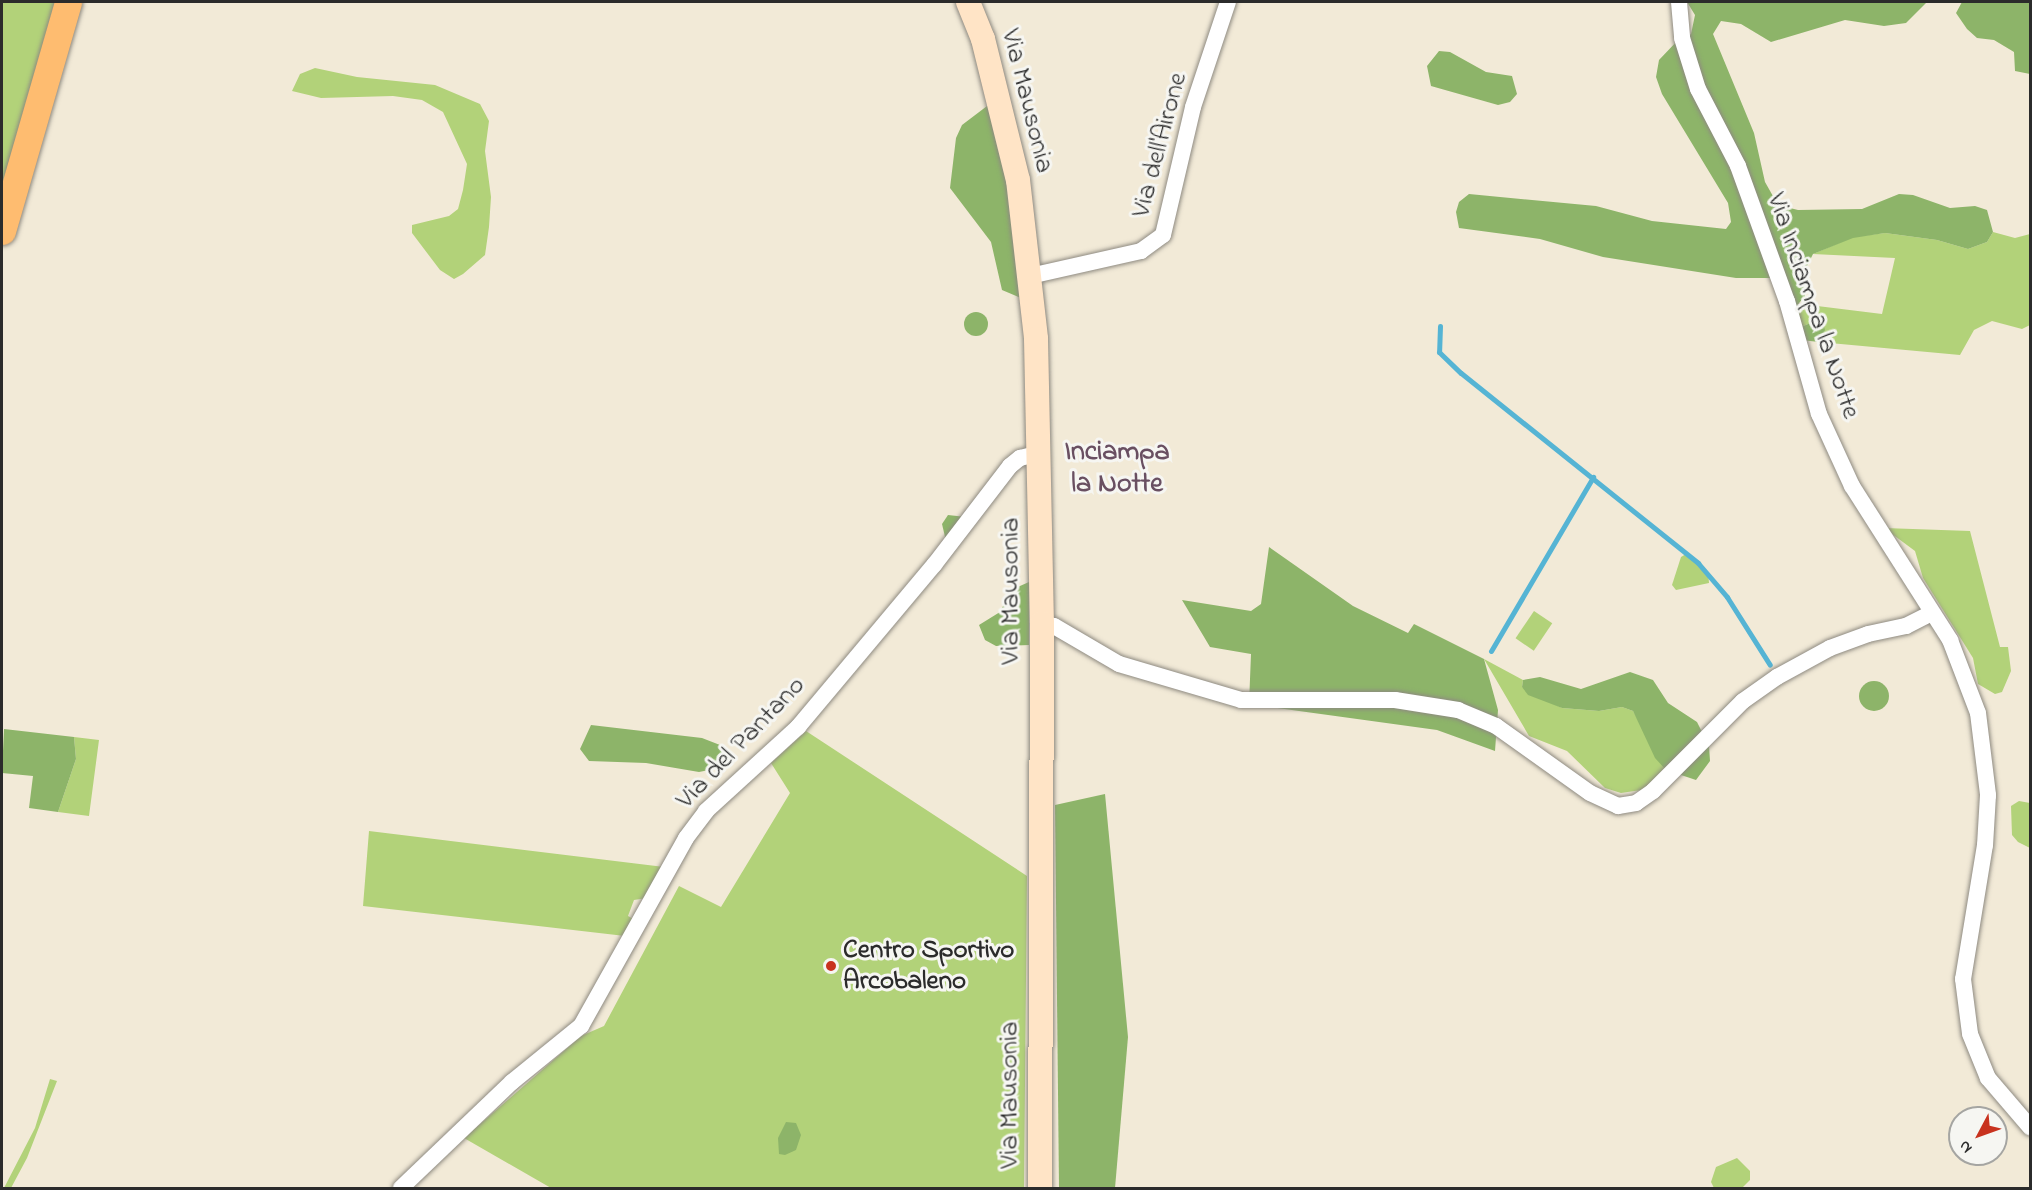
<!DOCTYPE html>
<style>
body{margin:0}
#map{position:relative;width:2032px;height:1190px;overflow:hidden;background:#f2ead7;font-family:"Indie Flower",sans-serif}
div>[style]{position:absolute}
.green>*{inset:0;background:#b2d279;transform-origin:0 0}
.forest>*{inset:0;background:#8db469}
.round{border-radius:50%}
.stream>*{height:5px;margin:-2.5px;padding:0 2.5px;transform-origin:2.5px;border-radius:2.5px;background:#55b4d4}
.roads{filter:drop-shadow(0 0 2px #8e8a81) drop-shadow(0 0 2px #8e8a81)}
.minor>*{height:16px;margin:-8px;padding:0 8px;transform-origin:8px;border-radius:8px;background:#fff}
.secondary>*{height:24px;margin:-12px;padding:0 12px;transform-origin:12px;border-radius:12px;background:#ffe4c6}
.primary>*{height:27px;margin:-13.5px;padding:0 13.5px;transform-origin:13.5px;border-radius:13.5px;background:#febc70}
.dots>*{width:16px;height:16px;translate:-50% -50%;box-sizing:border-box;border:3px solid #f6f6f2;border-radius:50%}
span{translate:-50% -50%;white-space:nowrap;text-align:center;line-height:1.15;-webkit-text-stroke:6px #f6f6f2;paint-order:stroke}
.street-label{font-size:27px;color:#2b2b2b}
.poi-label{font-size:27px;color:#2b2b2b;font-weight:700}
.left{translate:0 -50%;text-align:left}
.neighbourhood-label{font-size:28px;color:#694f61;font-weight:700}
.frame{position:absolute;inset:0;border:3px solid #2b2b2b;pointer-events:none}
.north{position:absolute;left:1948px;top:1106px;width:60px;height:60px;box-sizing:border-box;background:#f6f6f2;border:2px solid #a5a5a2;border-radius:50%;rotate:229deg;font-size:16px;font-weight:700;line-height:24px;text-align:center;color:#2b2b2b}
.north::after{content:'';display:block;margin:auto;width:21px;height:27px;background:#c8321e;clip-path:polygon(50% 0,100% 100%,50% 72%,0 100%)}
</style>
<div id="map">
<div class="green">
<div style="clip-path:polygon(2px 2px,57px 2px,2px 203px)"></div>
<div style="clip-path:polygon(315px 68px,357px 77px,435px 85px,480px 104px,489px 121px,485px 151px,491px 197px,489px 227px,485px 255px,463px 274px,454px 279px,440px 270px,412px 233px,412px 225px,449px 216px,458px 209px,463px 190px,467px 164px,443px 112px,422px 100px,393px 96px,321px 98px,292px 91px,300px 74px)"></div>
<div style="clip-path:polygon(1993px 232px,2015px 238px,2030px 234px,2030px 325px,2022px 329px,1992px 321px,1974px 330px,1960px 355px,1819px 342px,1822px 318px,1801px 327px,1794px 309px,1801px 304px,1882px 314px,1895px 258px,1813px 254px,1853px 237px,1885px 233px,1937px 240px,1968px 249px,1987px 242px)"></div>
<div style="clip-path:polygon(1884px 528px,1970px 531px,2000px 647px,2008px 647px,2011px 671px,2002px 692px,1995px 694px,1978px 684px,1973px 658px,1923px 578px,1915px 551px)"></div>
<div style="clip-path:polygon(1686px 554px,1708px 572px,1709px 583px,1676px 590px,1672px 585px,1681px 557px)"></div>
<div style="left:1534px;top:611px;width:22px;height:33px;rotate:34deg"></div>
<div style="clip-path:polygon(1484px 659px,1523px 680px,1522px 687px,1562px 708px,1599px 711px,1622px 707px,1633px 711px,1666px 770px,1648px 789px,1621px 793px,1605px 788px,1567px 751px,1529px 736px)"></div>
<div style="clip-path:polygon(806px 731px,1027px 876px,1024px 1188px,551px 1188px,464px 1138px,581px 1036px,604px 1026px,679px 886px,721px 907px,790px 793px,771px 763px)"></div>
<div style="clip-path:polygon(74px 737px,99px 740px,89px 816px,58px 812px,76px 759px)"></div>
<div style="clip-path:polygon(2019px 801px,2030px 803px,2030px 848px,2018px 842px,2012px 835px,2011px 806px)"></div>
<div style="clip-path:polygon(369px 831px,656px 866px,664px 867px,647px 898px,634px 900px,628px 916px,635px 920px,625px 936px,363px 906px)"></div>
<div style="clip-path:polygon(50px 1079px,57px 1081px,27px 1158px,11px 1188px,4px 1188px,35px 1128px)"></div>
<div style="clip-path:polygon(1737px 1158px,1750px 1171px,1750px 1180px,1742px 1188px,1714px 1188px,1711px 1182px,1716px 1167px)"></div>
</div>
<div class="forest">
<div style="clip-path:polygon(1687px 2px,1927px 2px,1906px 23px,1884px 26px,1845px 20px,1771px 42px,1741px 24px,1721px 21px,1713px 34px,1754px 133px,1765px 182px,1778px 205px,1798px 210px,1862px 209px,1899px 194px,1913px 195px,1950px 208px,1975px 206px,1987px 210px,1993px 232px,1987px 242px,1968px 249px,1937px 240px,1885px 233px,1853px 238px,1813px 254px,1804px 272px,1805px 296px,1794px 309px,1685px 39px,1691px 34px,1695px 15px)"></div>
<div style="clip-path:polygon(1962px 2px,2030px 2px,2030px 74px,2015px 71px,2014px 52px,1994px 40px,1977px 38px,1967px 29px,1956px 13px)"></div>
<div style="clip-path:polygon(1679px 39px,1728px 154px,1773px 278px,1736px 278px,1603px 257px,1540px 239px,1459px 228px,1456px 212px,1459px 202px,1469px 194px,1596px 206px,1652px 221px,1726px 229px,1731px 222px,1728px 203px,1662px 94px,1656px 77px,1659px 60px)"></div>
<div style="clip-path:polygon(1439px 51px,1450px 52px,1486px 72px,1512px 76px,1517px 94px,1510px 102px,1498px 105px,1431px 86px,1427px 66px)"></div>
<div style="clip-path:polygon(991px 103px,1008px 191px,1021px 298px,1002px 290px,991px 242px,950px 188px,956px 138px,962px 125px)"></div>
<div class="round" style="left:964px;top:312px;width:24px;height:24px"></div>
<div style="clip-path:polygon(1822px 318px,1825px 330px,1819px 342px,1801px 340px,1801px 327px)"></div>
<div style="clip-path:polygon(948px 515px,966px 517px,946px 541px,942px 524px)"></div>
<div style="clip-path:polygon(1269px 547px,1353px 606px,1408px 633px,1414px 624px,1484px 659px,1498px 710px,1495px 751px,1437px 730px,1249px 704px,1251px 654px,1210px 647px,1182px 600px,1251px 611px,1261px 604px)"></div>
<div style="clip-path:polygon(1029px 582px,1029px 645px,996px 646px,985px 640px,979px 625px,1000px 612px,1011px 590px)"></div>
<div style="clip-path:polygon(1630px 672px,1653px 680px,1668px 703px,1697px 722px,1709px 746px,1710px 761px,1696px 780px,1666px 770px,1655px 758px,1633px 711px,1622px 707px,1599px 711px,1562px 708px,1528px 695px,1522px 687px,1523px 680px,1540px 677px,1581px 689px)"></div>
<div class="round" style="left:1859px;top:681px;width:30px;height:30px"></div>
<div style="clip-path:polygon(591px 725px,702px 738px,720px 745px,724px 761px,719px 768px,699px 772px,646px 763px,589px 761px,580px 749px)"></div>
<div style="clip-path:polygon(4px 729px,74px 737px,76px 759px,58px 812px,29px 808px,33px 776px,2px 773px)"></div>
<div style="clip-path:polygon(1105px 794px,1128px 1037px,1115px 1188px,1059px 1188px,1055px 805px)"></div>
<div style="clip-path:polygon(786px 1122px,796px 1123px,801px 1135px,796px 1150px,785px 1155px,779px 1154px,778px 1138px)"></div>
</div>
<div class="stream">
<div style="left:1440px;top:326px;width:26px;rotate:92deg"></div>
<div style="left:1439px;top:352px;width:30px;rotate:44deg"></div>
<div style="left:1461px;top:373px;width:304px;rotate:38.7deg"></div>
<div style="left:1698px;top:563px;width:45px;rotate:49.5deg"></div>
<div style="left:1727px;top:597px;width:80px;rotate:57.7deg"></div>
<div style="left:1491px;top:651px;width:202px;rotate:-59.6deg"></div>
</div>
<div class="roads">
<div class="minor">
<div style="left:1679px;top:2px;width:36px;rotate:85deg"></div>
<div style="left:1682px;top:38px;width:53px;rotate:72.6deg"></div>
<div style="left:1698px;top:89px;width:87px;rotate:62.5deg"></div>
<div style="left:1738px;top:166px;width:144px;rotate:70.1deg"></div>
<div style="left:1787px;top:301px;width:117px;rotate:74.2deg"></div>
<div style="left:1819px;top:414px;width:79px;rotate:65.4deg"></div>
<div style="left:1852px;top:486px;width:183px;rotate:57.5deg"></div>
<div style="left:1950px;top:640px;width:78px;rotate:69deg"></div>
<div style="left:1978px;top:713px;width:83px;rotate:83deg"></div>
<div style="left:1988px;top:795px;width:50px;rotate:93.4deg"></div>
<div style="left:1985px;top:845px;width:136px;rotate:99.3deg"></div>
<div style="left:1963px;top:979px;width:55px;rotate:82.7deg"></div>
<div style="left:1970px;top:1034px;width:48px;rotate:67.8deg"></div>
<div style="left:1988px;top:1078px;width:65px;rotate:49.4deg"></div>
<div style="left:1030px;top:276px;width:114px;rotate:-12.7deg"></div>
<div style="left:1141px;top:251px;width:27px;rotate:-36deg"></div>
<div style="left:1163px;top:235px;width:131px;rotate:-76.8deg"></div>
<div style="left:1193px;top:107px;width:111px;rotate:-71.6deg"></div>
<div style="left:1042px;top:623px;width:12px;rotate:14deg"></div>
<div style="left:1054px;top:626px;width:75px;rotate:30.3deg"></div>
<div style="left:1119px;top:664px;width:127px;rotate:16.4deg"></div>
<div style="left:1241px;top:700px;width:154px"></div>
<div style="left:1395px;top:700px;width:64px;rotate:9deg"></div>
<div style="left:1458px;top:710px;width:41px;rotate:22.8deg"></div>
<div style="left:1496px;top:726px;width:115px;rotate:35.5deg"></div>
<div style="left:1590px;top:793px;width:31px;rotate:25deg"></div>
<div style="left:1618px;top:806px;width:18px;rotate:-9deg"></div>
<div style="left:1636px;top:803px;width:21px;rotate:-35deg"></div>
<div style="left:1653px;top:791px;width:127px;rotate:-45deg"></div>
<div style="left:1743px;top:701px;width:42px;rotate:-35.2deg"></div>
<div style="left:1777px;top:677px;width:60px;rotate:-28.7deg"></div>
<div style="left:1830px;top:648px;width:40px;rotate:-20.2deg"></div>
<div style="left:1868px;top:634px;width:39px;rotate:-12deg"></div>
<div style="left:1906px;top:626px;width:29px;rotate:-27deg"></div>
<div style="left:401px;top:1188px;width:153px;rotate:-43.7deg"></div>
<div style="left:512px;top:1082px;width:89px;rotate:-39.1deg"></div>
<div style="left:581px;top:1026px;width:215px;rotate:-60.8deg"></div>
<div style="left:686px;top:838px;width:34px;rotate:-53deg"></div>
<div style="left:706px;top:811px;width:125px;rotate:-42.4deg"></div>
<div style="left:798px;top:727px;width:212px;rotate:-50deg"></div>
<div style="left:934px;top:565px;width:125px;rotate:-52.5deg"></div>
<div style="left:1010px;top:466px;width:13px;rotate:-39deg"></div>
<div style="left:1020px;top:458px;width:21px;rotate:-14deg"></div>
</div>
<div class="secondary">
<div style="left:968px;top:2px;width:40px;rotate:68deg"></div>
<div style="left:983px;top:39px;width:145px;rotate:76.1deg"></div>
<div style="left:1018px;top:180px;width:160px;rotate:83.5deg"></div>
<div style="left:1036px;top:339px;width:284px;rotate:88.8deg"></div>
<div style="left:1042px;top:623px;width:565px;rotate:90.2deg"></div>
</div>
<div class="primary">
<div style="left:2px;top:231px;width:238px;rotate:-73.9deg"></div>
</div>
</div>
<div class="dots">
<div style="left:831px;top:966px;background:#c8321e"></div>
</div>
<div class="street-label">
<span style="left:1027px;top:101px;rotate:76deg">Via Mausonia</span>
<span style="left:1160px;top:145px;rotate:-75deg">Via dell'Airone</span>
<span style="left:1813px;top:306px;rotate:71deg">Via Inciampa la Notte</span>
<span style="left:1011px;top:591px;rotate:-90deg">Via Mausonia</span>
<span style="left:741px;top:743px;rotate:-46deg">Via del Pantano</span>
<span style="left:1010px;top:1095px;rotate:-90deg">Via Mausonia</span>
</div>
<div class="poi-label">
<span class="left" style="left:843px;top:966px">Centro Sportivo<br>Arcobaleno</span>
</div>
<div class="neighbourhood-label">
<span style="left:1117px;top:469px">Inciampa<br>la Notte</span>
</div>
<div class="frame"></div>
<div class="north">N</div>
</div>
